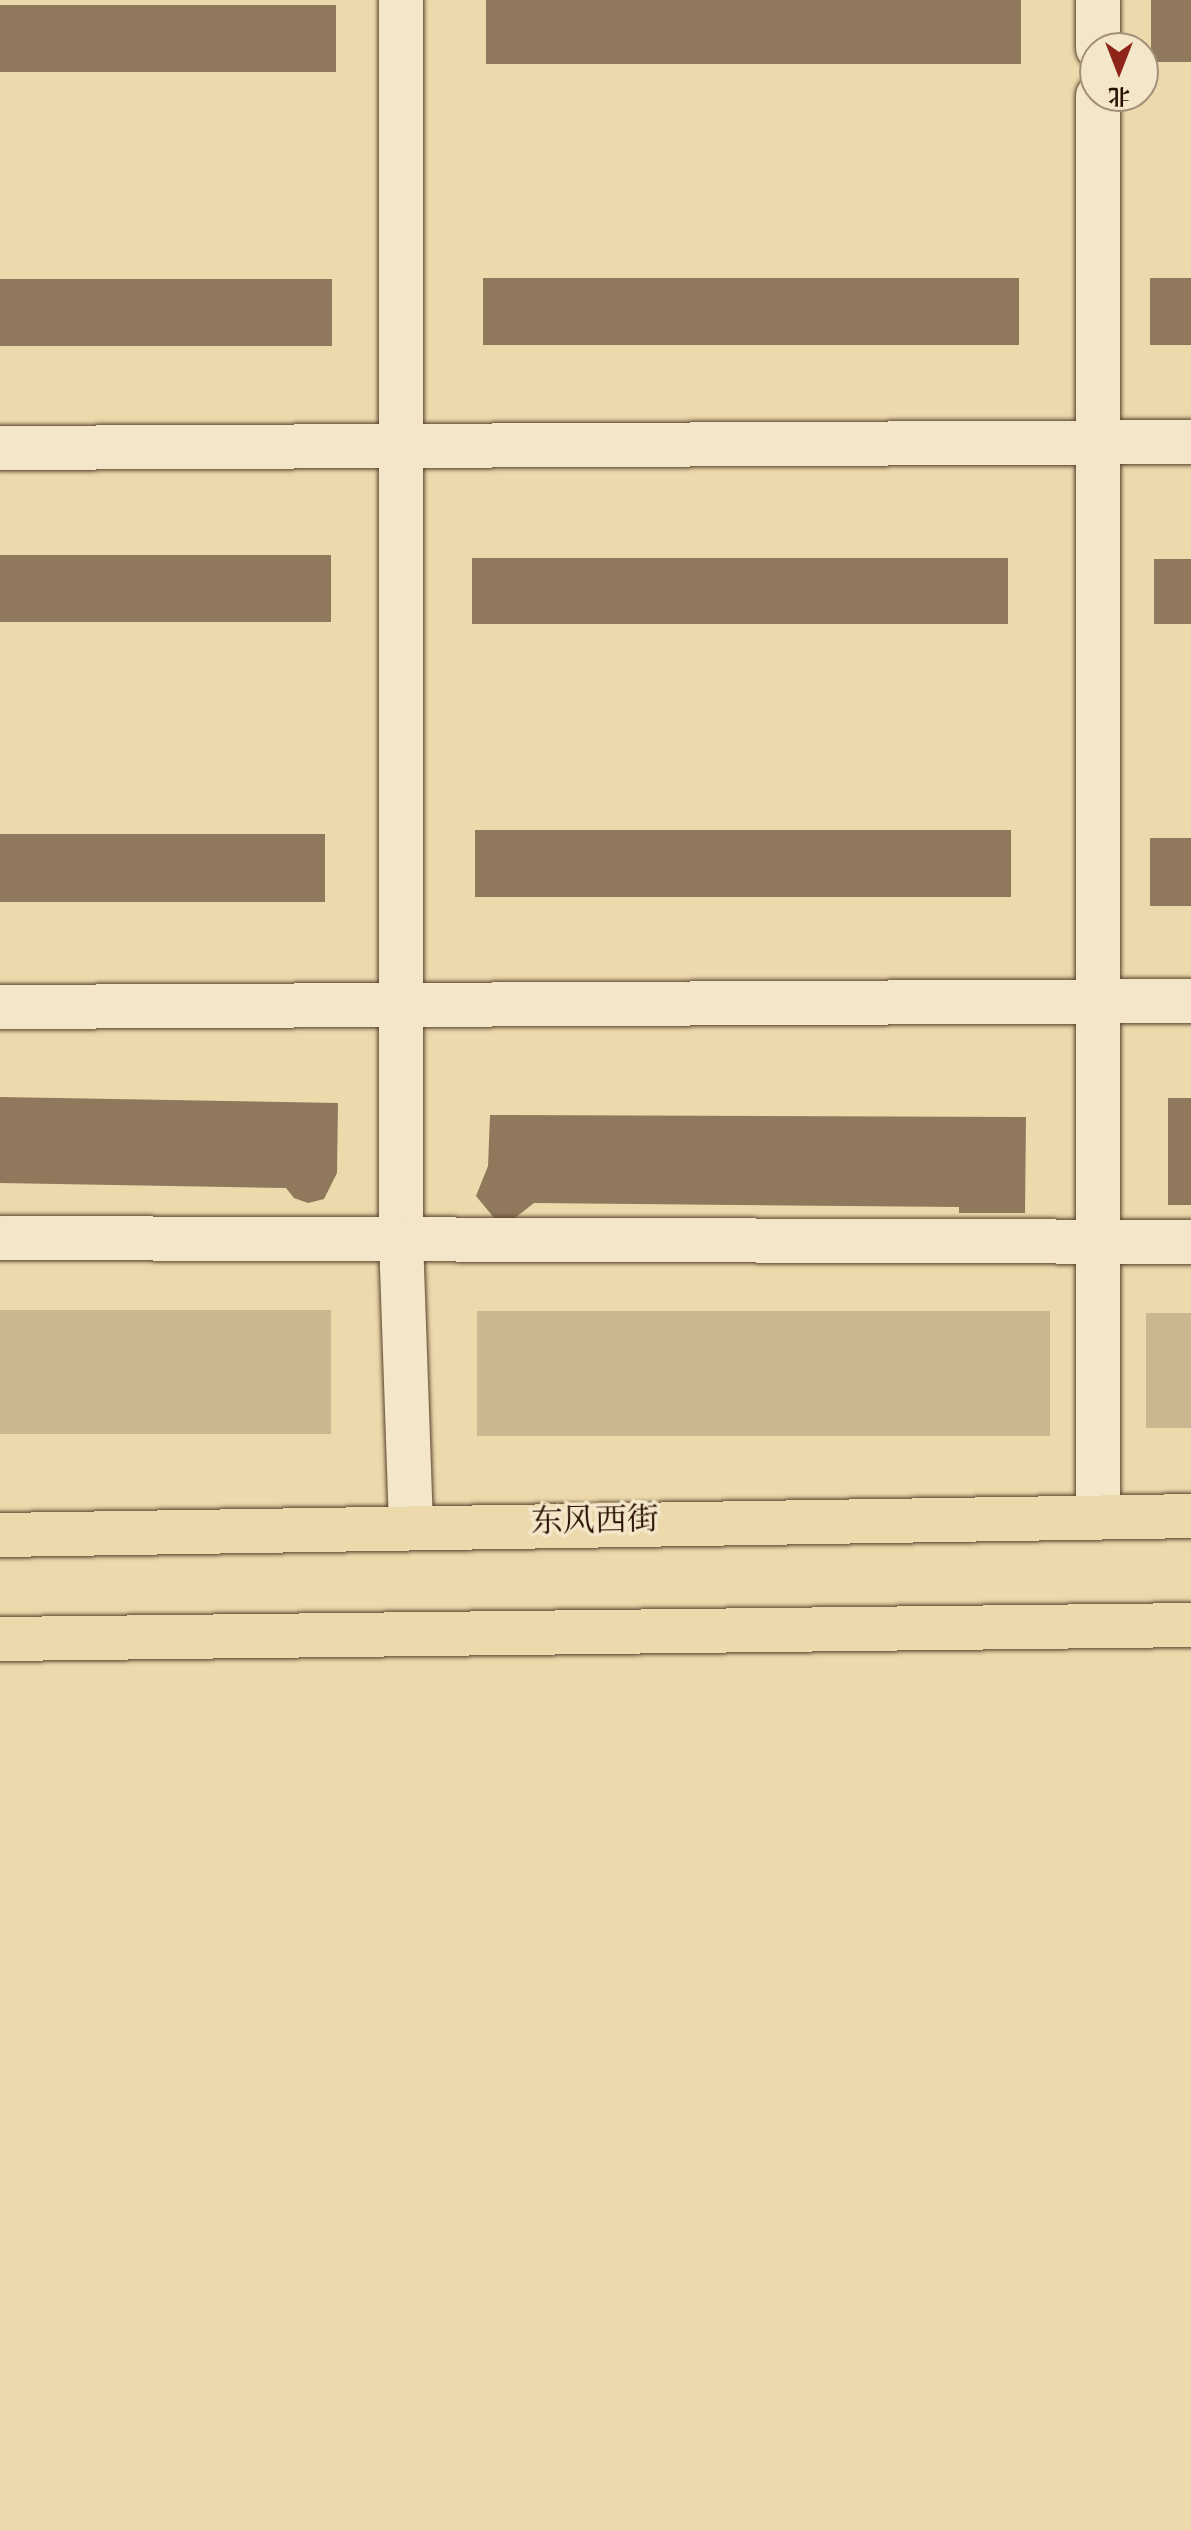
<!DOCTYPE html>
<meta charset="utf-8">
<style>
body{margin:0}
#map{position:relative;width:1191px;height:2530px;overflow:hidden;background:#ecd9ac;font-family:Vollkorn,"Noto Serif SC",serif}
div>[style]{position:absolute}
.green>*{inset:0;background:#cbb78f;transform-origin:0 0}
.building>*{inset:0;background:#8f785b;transform-origin:0 0}
.roads{filter:drop-shadow(0 0 2px #5a422d) drop-shadow(0 0 2px #5a422d)}
.minor>*{height:44px;margin:-22px;padding:0 22px;transform-origin:22px;border-radius:22px;background:#f3e6c9}
.major>*{height:44px;margin:-22px;padding:0 22px;transform-origin:22px;border-radius:22px;background:#ecd9ac}
span{translate:-50% -50%;white-space:nowrap;text-align:center;line-height:1.15;-webkit-text-stroke:7px #f3e6c9;paint-order:stroke}
.street-label{font-size:32px;color:#2a0f03}
.north{position:absolute;left:1079px;top:32px;width:80px;height:80px;box-sizing:border-box;background:#f3e6c9;border:2px solid #a3907a;border-radius:50%;rotate:180deg;font-size:22px;font-weight:700;line-height:32px;text-align:center;color:#2a0f03}
.north::after{content:'';display:block;margin:auto;width:28px;height:36px;background:#8f2418;clip-path:polygon(50% 0,100% 100%,50% 72%,0 100%)}
</style>
<div id="map">
<div class="green">
<div style="left:0;top:1310px;width:331px;height:124px"></div>
<div style="left:477px;top:1311px;width:573px;height:125px"></div>
<div style="left:1146px;top:1313px;width:45px;height:115px"></div>
</div>
<div class="building">
<div style="left:486px;top:0;width:535px;height:64px"></div>
<div style="left:1151px;top:0;width:40px;height:62px"></div>
<div style="left:0;top:5px;width:336px;height:67px"></div>
<div style="left:483px;top:278px;width:536px;height:67px"></div>
<div style="left:1150px;top:278px;width:41px;height:67px"></div>
<div style="left:0;top:279px;width:332px;height:67px"></div>
<div style="left:0;top:555px;width:331px;height:67px"></div>
<div style="left:472px;top:558px;width:536px;height:66px"></div>
<div style="left:1154px;top:559px;width:37px;height:65px"></div>
<div style="left:475px;top:830px;width:536px;height:67px"></div>
<div style="left:0;top:834px;width:325px;height:68px"></div>
<div style="left:1150px;top:838px;width:41px;height:68px"></div>
<div style="clip-path:polygon(0 1097px,338px 1103px,337px 1173px,324px 1199px,308px 1203px,294px 1198px,286px 1188px,0 1183px)"></div>
<div style="left:1168px;top:1098px;width:23px;height:107px"></div>
<div style="clip-path:polygon(490px 1115px,1026px 1117px,1025px 1213px,959px 1213px,959px 1207px,534px 1203px,511px 1221px,495px 1219px,476px 1196px,488px 1166px)"></div>
</div>
<div class="roads">
<div class="minor">
<div style="left:401px;top:0;width:1239px;rotate:90deg"></div>
<div style="left:401px;top:1239px;width:287px;rotate:88deg"></div>
<div style="left:1098px;top:0;width:48px;rotate:90deg"></div>
<div style="left:1098px;top:96px;width:1421px;rotate:90deg"></div>
<div style="left:0;top:448px;width:1191px;rotate:-0.29deg"></div>
<div style="left:0;top:1007px;width:1191px;rotate:-0.29deg"></div>
<div style="left:0;top:1238px;width:1191px;rotate:0.19deg"></div>
</div>
<div class="major">
<div style="left:0;top:1535px;width:1191px;rotate:-0.91deg"></div>
<div style="left:0;top:1639px;width:1191px;rotate:-0.67deg"></div>
</div>
</div>
<div class="street-label">
<span style="left:595px;top:1523px;rotate:-1deg">东风西街</span>
</div>
<div class="north">北</div>
</div>
